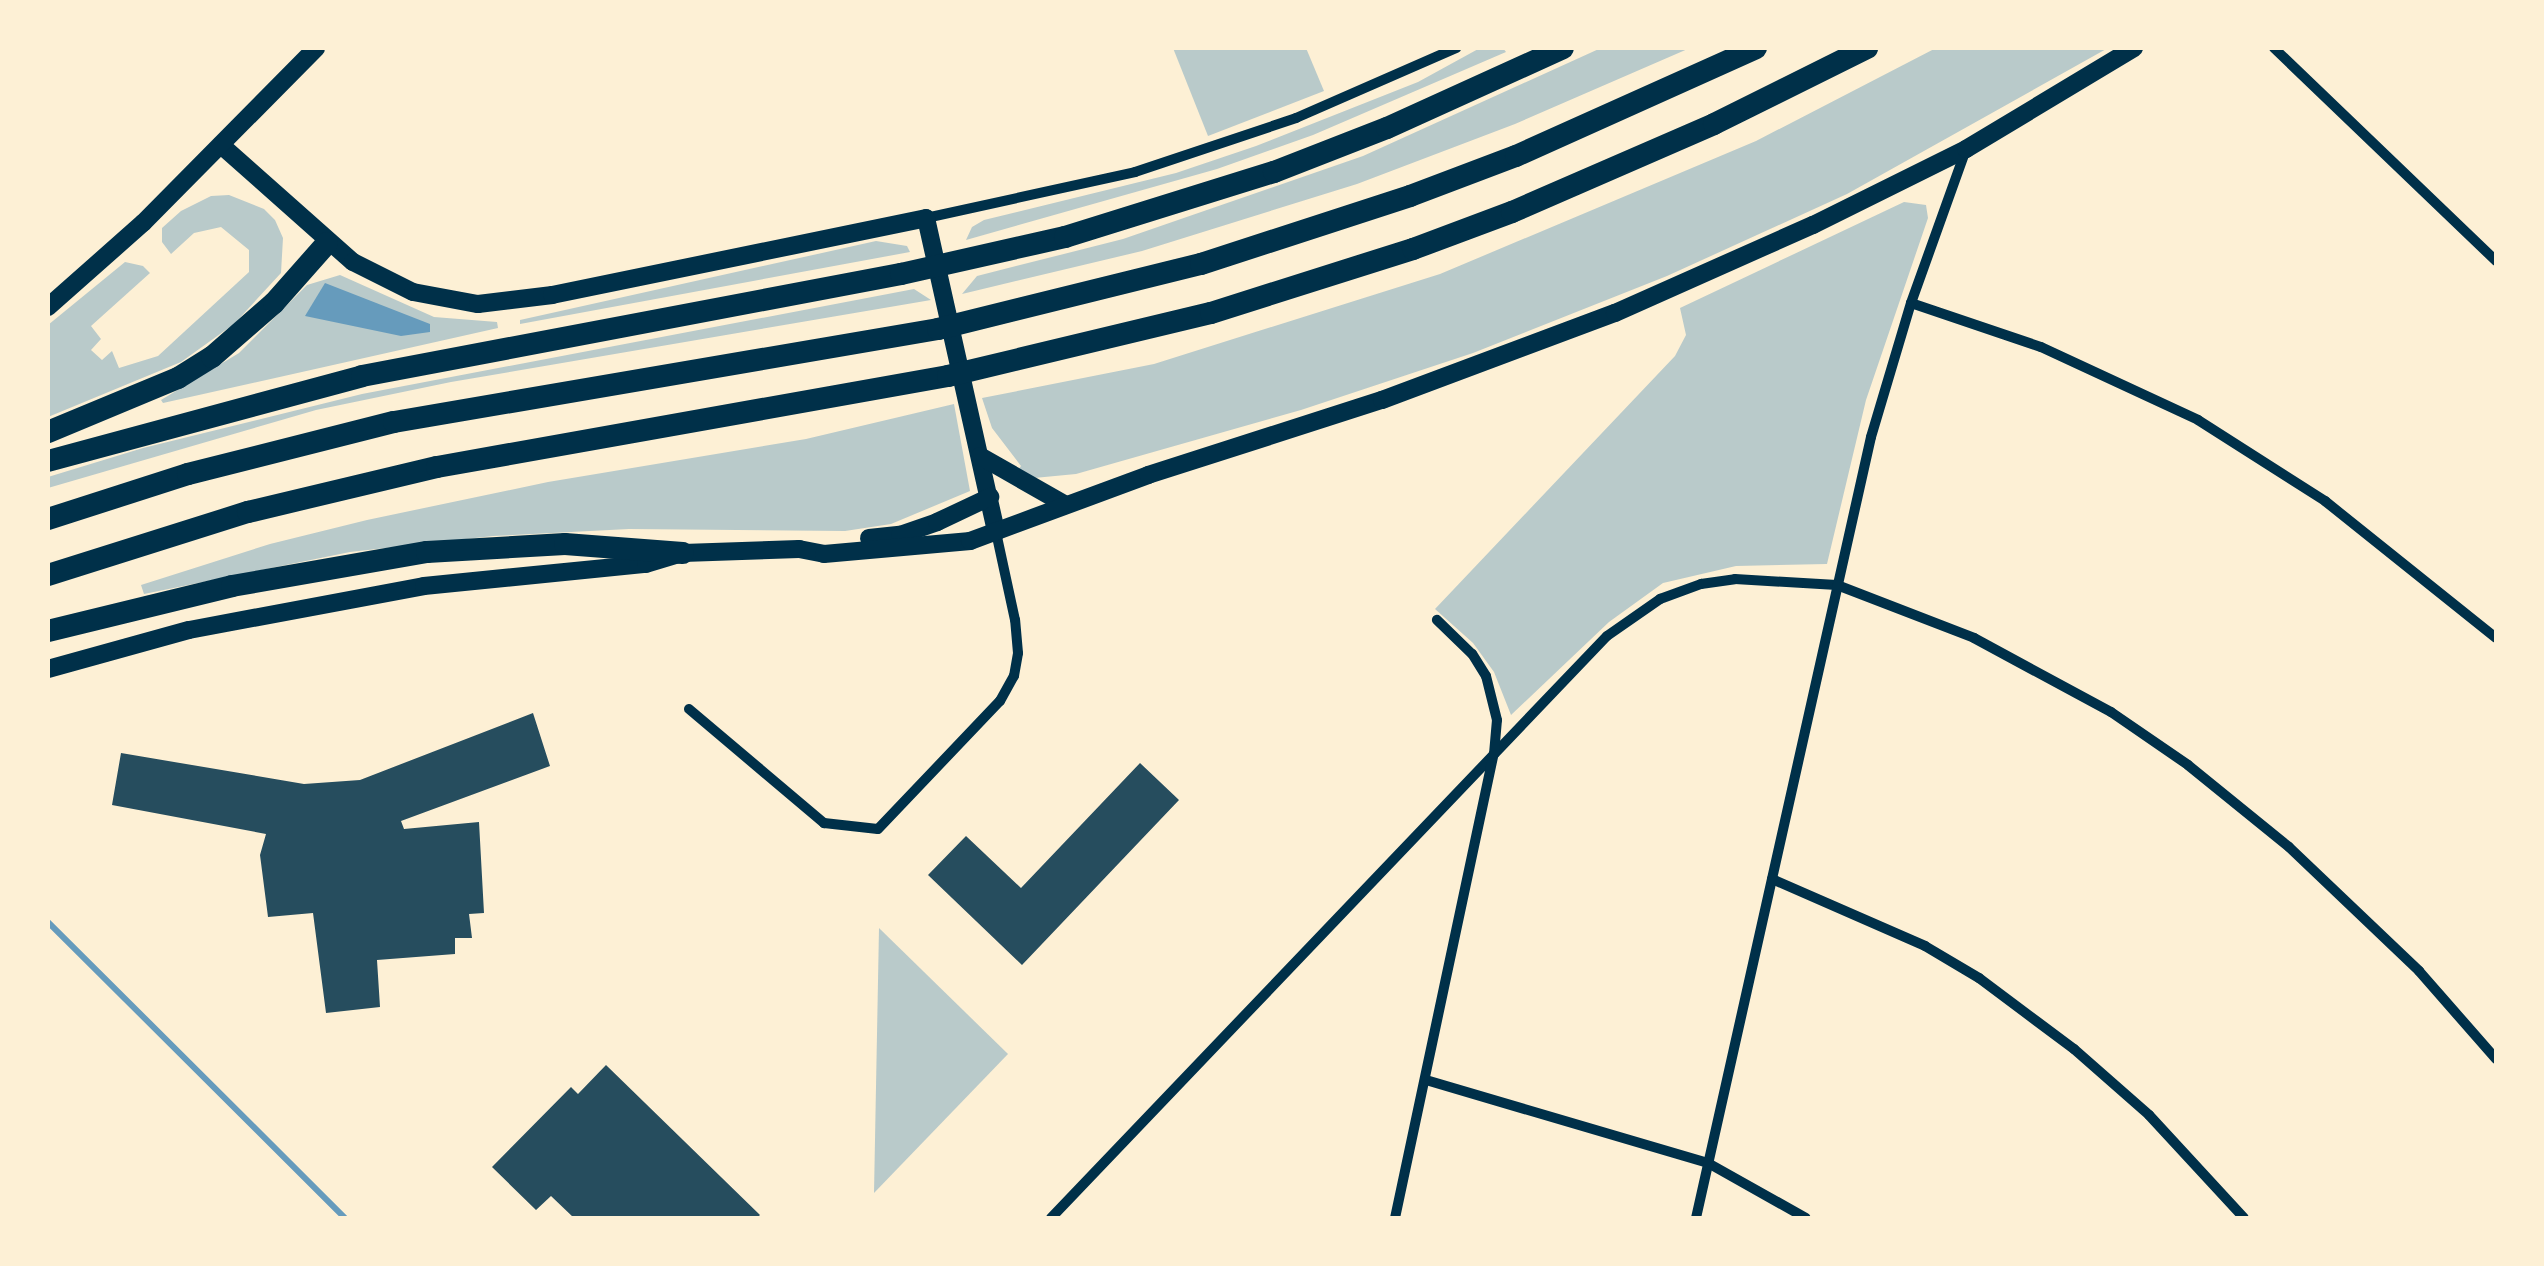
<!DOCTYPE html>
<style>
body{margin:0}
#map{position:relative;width:2544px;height:1266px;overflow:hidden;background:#fdf0d5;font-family:"Varela Round",sans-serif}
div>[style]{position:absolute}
.green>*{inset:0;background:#b9caca}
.water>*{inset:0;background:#669bbc}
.stream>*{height:6px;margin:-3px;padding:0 3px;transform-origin:3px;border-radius:3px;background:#669bbc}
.building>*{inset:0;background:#264d5e}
.minor>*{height:10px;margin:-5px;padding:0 5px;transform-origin:5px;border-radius:5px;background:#003049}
.secondary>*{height:18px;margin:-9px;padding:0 9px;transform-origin:9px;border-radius:9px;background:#003049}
.motorway>*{height:22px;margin:-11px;padding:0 11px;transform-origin:11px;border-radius:11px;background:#003049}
span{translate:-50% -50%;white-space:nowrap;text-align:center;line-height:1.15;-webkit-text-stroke:10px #fdf0d5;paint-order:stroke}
.frame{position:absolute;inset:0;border:50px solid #fdf0d5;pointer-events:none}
</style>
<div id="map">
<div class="green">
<div style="clip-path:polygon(1173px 48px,1306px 48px,1324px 91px,1208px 136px)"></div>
<div style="clip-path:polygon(1480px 48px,1503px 48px,1506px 52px,1313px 135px,1217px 169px,966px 240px,972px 227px,984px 220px,1176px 173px,1256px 146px,1418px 82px)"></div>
<div style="clip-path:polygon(1601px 48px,1690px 48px,1515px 124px,1357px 184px,1142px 251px,962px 294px,977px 276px,1123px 239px,1363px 156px)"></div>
<div style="clip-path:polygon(1936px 48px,2108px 48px,1847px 194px,1667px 276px,1473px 353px,1301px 410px,1076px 474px,1034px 478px,1018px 470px,1021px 466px,992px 428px,982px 398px,1154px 364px,1440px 274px,1756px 141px)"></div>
<div style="clip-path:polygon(229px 195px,264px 209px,275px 220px,283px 238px,281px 273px,234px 324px,181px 362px,48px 417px,48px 325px,125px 262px,143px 266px,150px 273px,91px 326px,101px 339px,91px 350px,102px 360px,112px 351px,119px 368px,158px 356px,249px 272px,249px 250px,221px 227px,194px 233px,171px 254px,162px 242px,162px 228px,181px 211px,211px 196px)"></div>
<div style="clip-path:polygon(1904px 202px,1926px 205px,1928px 218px,1866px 400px,1827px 564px,1736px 566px,1663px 583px,1609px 622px,1511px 715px,1494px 672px,1473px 643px,1435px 609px,1675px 356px,1686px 335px,1680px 308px)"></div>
<div style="clip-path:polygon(876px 241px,907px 246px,910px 252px,520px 324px,520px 320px)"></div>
<div style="clip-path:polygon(340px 275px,434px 317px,497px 322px,498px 328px,163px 403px,161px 400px,239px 353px,307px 285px)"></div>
<div style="clip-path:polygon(914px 289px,931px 300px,451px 382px,316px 410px,48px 488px,48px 477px,143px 448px,362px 394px)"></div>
<div style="clip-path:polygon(954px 404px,970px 491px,891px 524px,845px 531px,629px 529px,493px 536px,350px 552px,144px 594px,141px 585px,270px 544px,367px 520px,548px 482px,806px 439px)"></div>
<div style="clip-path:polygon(879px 928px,1008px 1054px,874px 1193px)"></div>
</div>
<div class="water">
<div style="clip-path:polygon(325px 283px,430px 324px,430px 332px,401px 336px,305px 316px)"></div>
</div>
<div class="stream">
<div style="left:48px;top:922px;width:419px;rotate:44.9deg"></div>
</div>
<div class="building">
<div style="clip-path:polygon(533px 713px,550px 766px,401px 821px,404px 829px,479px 822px,484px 913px,469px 914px,472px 938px,455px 938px,455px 954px,377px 960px,380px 1007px,326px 1013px,313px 913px,268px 917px,260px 855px,266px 834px,112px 805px,121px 753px,304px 784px,360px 780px)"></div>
<div style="clip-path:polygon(1140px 763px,1179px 800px,1022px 965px,928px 875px,966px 836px,1021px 888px)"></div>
<div style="clip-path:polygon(606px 1065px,760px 1215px,757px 1218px,574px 1218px,551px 1196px,536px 1210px,492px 1167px,571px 1087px,578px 1094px)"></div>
</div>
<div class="minor">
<div style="left:2274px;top:48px;width:308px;rotate:43.8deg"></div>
<div style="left:926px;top:218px;width:214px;rotate:-12.4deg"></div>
<div style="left:1135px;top:172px;width:170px;rotate:-18.5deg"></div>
<div style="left:1296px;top:118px;width:175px;rotate:-23.6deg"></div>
<div style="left:1911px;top:303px;width:137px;rotate:18.7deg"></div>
<div style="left:2041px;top:347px;width:173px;rotate:24.9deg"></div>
<div style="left:2198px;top:420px;width:151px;rotate:32.5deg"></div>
<div style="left:2325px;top:501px;width:219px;rotate:38.7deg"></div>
<div style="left:689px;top:709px;width:177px;rotate:40.2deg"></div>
<div style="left:824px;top:823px;width:54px;rotate:6.3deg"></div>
<div style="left:878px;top:829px;width:177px;rotate:-46.4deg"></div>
<div style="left:1000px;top:701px;width:29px;rotate:-61deg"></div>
<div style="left:1014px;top:676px;width:23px;rotate:-80deg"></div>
<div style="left:1018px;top:653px;width:33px;rotate:-95deg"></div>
<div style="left:1015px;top:620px;width:90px;rotate:-102.2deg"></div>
<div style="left:1772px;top:879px;width:167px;rotate:23.6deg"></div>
<div style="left:1925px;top:946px;width:63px;rotate:30.7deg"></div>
<div style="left:1979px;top:978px;width:119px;rotate:36.8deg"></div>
<div style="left:2074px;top:1049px;width:100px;rotate:41.3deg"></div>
<div style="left:2149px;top:1115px;width:140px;rotate:47.3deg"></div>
<div style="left:1426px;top:1080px;width:294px;rotate:16.4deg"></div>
<div style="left:1708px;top:1163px;width:112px;rotate:29.3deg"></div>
<div style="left:1051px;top:1218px;width:805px;rotate:-46.31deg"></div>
<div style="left:1607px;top:636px;width:65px;rotate:-34.9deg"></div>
<div style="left:1660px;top:599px;width:44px;rotate:-20.1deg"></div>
<div style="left:1701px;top:584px;width:34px;rotate:-8deg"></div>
<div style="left:1735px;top:579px;width:102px;rotate:3.4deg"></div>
<div style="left:1837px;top:585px;width:147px;rotate:21.1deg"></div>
<div style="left:1974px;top:638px;width:156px;rotate:28.4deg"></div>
<div style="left:2111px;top:712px;width:93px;rotate:34.5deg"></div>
<div style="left:2188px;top:765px;width:130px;rotate:39.1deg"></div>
<div style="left:2289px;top:847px;width:180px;rotate:43.6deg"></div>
<div style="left:2419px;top:971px;width:117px;rotate:48.8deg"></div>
<div style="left:1395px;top:1218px;width:474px;rotate:-78deg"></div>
<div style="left:1494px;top:754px;width:34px;rotate:-85deg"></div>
<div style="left:1497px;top:720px;width:45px;rotate:-104deg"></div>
<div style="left:1486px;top:676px;width:26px;rotate:-122deg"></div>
<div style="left:1472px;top:654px;width:49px;rotate:-135.8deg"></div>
<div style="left:1696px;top:1218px;width:800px;rotate:-77.37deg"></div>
<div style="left:1871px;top:437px;width:140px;rotate:-73.4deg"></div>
<div style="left:1911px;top:303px;width:164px;rotate:-70.3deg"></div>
</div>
<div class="secondary">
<div style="left:221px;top:145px;width:176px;rotate:41.6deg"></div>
<div style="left:353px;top:262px;width:67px;rotate:26.6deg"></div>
<div style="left:413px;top:292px;width:66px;rotate:10.5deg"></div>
<div style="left:478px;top:304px;width:75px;rotate:-6.9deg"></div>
<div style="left:552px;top:295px;width:382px;rotate:-11.6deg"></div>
<div style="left:926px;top:218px;width:322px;rotate:77.4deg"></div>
<div style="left:48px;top:307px;width:127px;rotate:-41.5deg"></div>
<div style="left:143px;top:223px;width:246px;rotate:-45.3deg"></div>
<div style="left:980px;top:456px;width:97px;rotate:29.7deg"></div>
<div style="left:869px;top:538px;width:31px;rotate:-6deg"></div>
<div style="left:900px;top:535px;width:39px;rotate:-19deg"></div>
<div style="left:937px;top:522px;width:59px;rotate:-25.3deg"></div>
<div style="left:48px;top:669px;width:146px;rotate:-15.5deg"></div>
<div style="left:189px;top:630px;width:239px;rotate:-10.6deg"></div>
<div style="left:424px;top:586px;width:223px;rotate:-5.7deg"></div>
<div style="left:646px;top:564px;width:39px;rotate:-17deg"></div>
<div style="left:683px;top:553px;width:116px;rotate:-2deg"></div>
<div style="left:799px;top:549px;width:25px;rotate:11deg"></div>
<div style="left:824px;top:554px;width:147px;rotate:-5.1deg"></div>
<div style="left:970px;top:541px;width:190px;rotate:-20.3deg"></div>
<div style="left:1148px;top:475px;width:246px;rotate:-17.8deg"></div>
<div style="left:1382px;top:400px;width:249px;rotate:-20.5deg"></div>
<div style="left:1615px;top:313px;width:217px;rotate:-24deg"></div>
<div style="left:1813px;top:225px;width:171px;rotate:-26.4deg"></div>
<div style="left:1966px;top:149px;width:196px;rotate:-31deg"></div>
</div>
<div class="motorway">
<div style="left:48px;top:432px;width:141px;rotate:-22.6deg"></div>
<div style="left:178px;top:378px;width:40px;rotate:-32deg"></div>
<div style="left:212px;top:357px;width:82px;rotate:-41.1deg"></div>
<div style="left:274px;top:303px;width:80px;rotate:-48.5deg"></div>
<div style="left:48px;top:461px;width:325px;rotate:-15.1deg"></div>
<div style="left:362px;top:376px;width:549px;rotate:-10.72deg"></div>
<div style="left:901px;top:274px;width:168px;rotate:-12.7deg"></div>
<div style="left:1065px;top:237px;width:219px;rotate:-17.3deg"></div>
<div style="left:1274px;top:172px;width:121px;rotate:-21.3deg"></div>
<div style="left:1387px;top:128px;width:193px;rotate:-24.4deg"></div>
<div style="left:48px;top:519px;width:147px;rotate:-17.8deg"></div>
<div style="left:188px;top:474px;width:212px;rotate:-14.2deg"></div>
<div style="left:394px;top:422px;width:552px;rotate:-9.7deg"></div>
<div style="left:938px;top:329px;width:271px;rotate:-13.9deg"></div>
<div style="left:1201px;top:264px;width:220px;rotate:-18deg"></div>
<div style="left:1410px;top:196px;width:113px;rotate:-20.7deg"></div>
<div style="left:1516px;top:156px;width:263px;rotate:-24.2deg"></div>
<div style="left:48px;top:575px;width:210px;rotate:-17.5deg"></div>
<div style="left:248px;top:512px;width:194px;rotate:-13.4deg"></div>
<div style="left:437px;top:467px;width:519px;rotate:-10.1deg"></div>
<div style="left:948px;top:376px;width:270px;rotate:-13.5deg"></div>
<div style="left:1211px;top:313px;width:212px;rotate:-17.6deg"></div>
<div style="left:1413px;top:249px;width:106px;rotate:-20.5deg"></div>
<div style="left:1512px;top:212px;width:220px;rotate:-23.5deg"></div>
<div style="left:1714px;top:124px;width:171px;rotate:-26.4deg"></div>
<div style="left:48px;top:631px;width:189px;rotate:-13.7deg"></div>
<div style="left:232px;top:586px;width:198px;rotate:-9.9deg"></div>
<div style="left:427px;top:552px;width:138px;rotate:-3.3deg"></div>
<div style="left:565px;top:544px;width:118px;rotate:4.4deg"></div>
</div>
<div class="frame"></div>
</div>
